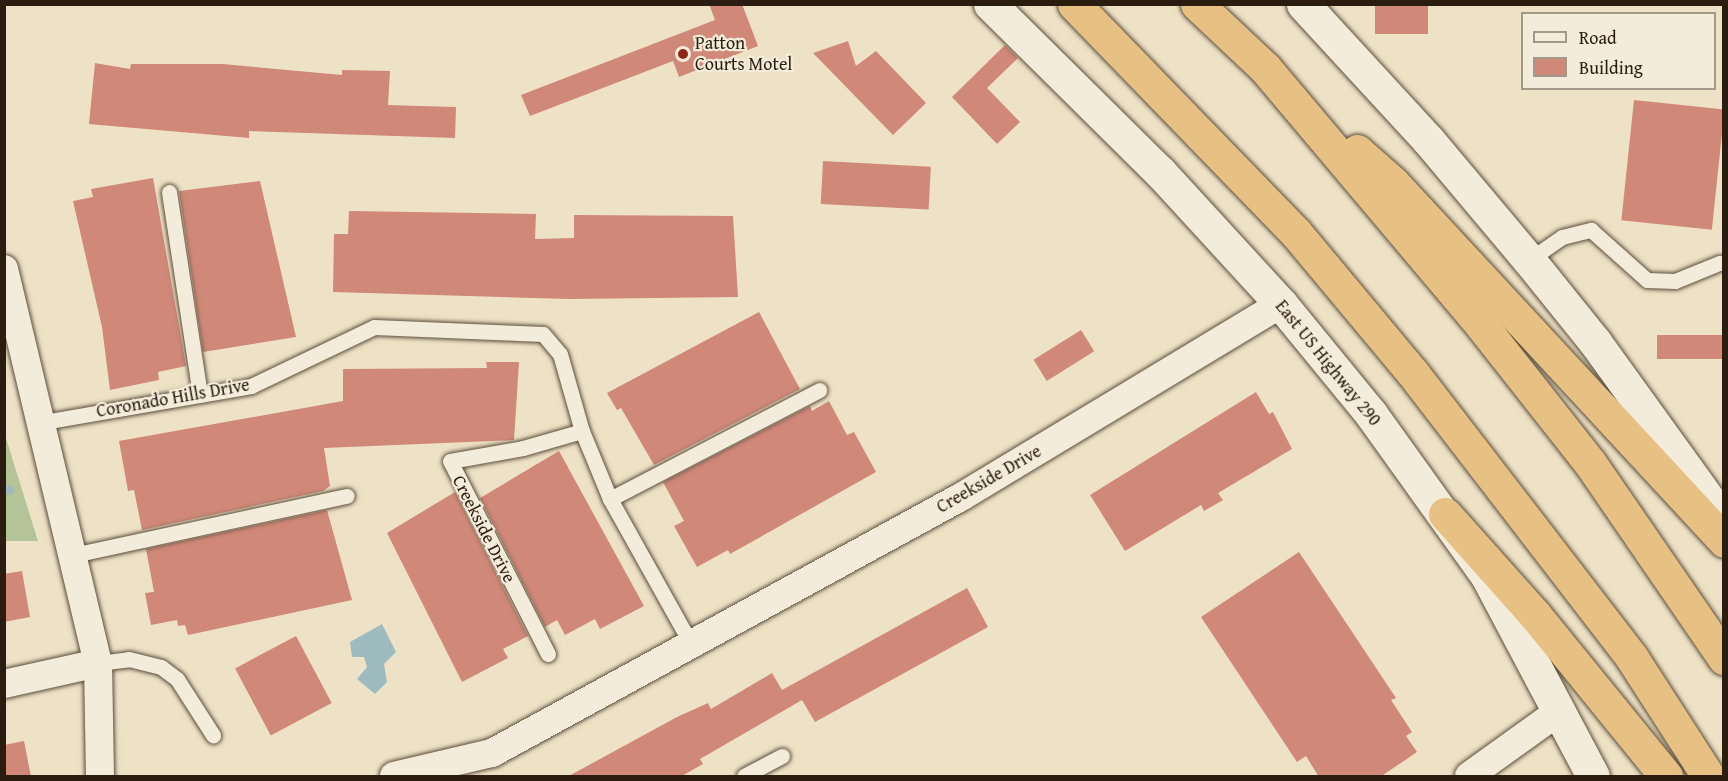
<!DOCTYPE html>
<style>
body{margin:0}
#map{position:relative;width:1728px;height:781px;overflow:hidden;background:#eee2c6;font-family:"Gentium Book Plus",serif}
div>[style]{position:absolute}
.green>*{inset:0;background:#b4c498}
.water>*{inset:0;background:#9ebbbf}
.stream>*{height:8px;margin:-4px;padding:0 4px;transform-origin:4px;border-radius:4px;background:#9ebbbf}
.building>*{inset:0;background:#d08879;transform-origin:0 0}
.roads{filter:drop-shadow(0 0 2px #5b4e3c) drop-shadow(0 0 2px #5b4e3c)}
.service>*{height:15px;margin:-7.5px;padding:0 7.5px;transform-origin:7.5px;border-radius:7.5px;background:#f4ecda}
.minor>*{height:28px;margin:-14px;padding:0 14px;transform-origin:14px;border-radius:14px;background:#f4ecda}
.secondary>*{height:33px;margin:-16.5px;padding:0 16.5px;transform-origin:16.5px;border-radius:16.5px;background:#f4ecda}
.motorway>*{height:33px;margin:-16.5px;padding:0 16.5px;transform-origin:16.5px;border-radius:16.5px;background:#e7c183}
.dots>*{width:16px;height:16px;translate:-50% -50%;box-sizing:border-box;border:3px solid #f4ecda;border-radius:50%}
span{translate:-50% -50%;white-space:nowrap;text-align:center;line-height:1.15;-webkit-text-stroke:4.5px #f4ecda;paint-order:stroke}
.poi-label{font-size:18px;color:#2a1c0e}
.left{translate:0 -50%;text-align:left}
.street-label{font-size:18px;color:#2a1c0e}
.frame{position:absolute;inset:0;border:6px solid #2a1c0e;pointer-events:none}
.legend{position:absolute;left:1521px;top:12px;width:195px;height:78px;box-sizing:border-box;background:#f4ecda;border:2px solid #a39988;margin:0;padding:8px 10px;list-style:none;font-size:18px;color:#2a1c0e}
.legend li{display:flex;align-items:center;gap:12px;height:30px}
.legend b{width:30px;border:2px solid #a39988}
</style>
<div id="map">
<div class="green">
<div style="clip-path:polygon(4px 435px,5px 435px,38px 541px,5px 541px)"></div>
</div>
<div class="water">
<div style="clip-path:polygon(382px 624px,396px 652px,384px 664px,387px 682px,375px 694px,357px 679px,367px 667px,364px 657px,352px 657px,350px 642px)"></div>
</div>
<div class="stream">
<div style="left:4px;top:490px;width:6px"></div>
</div>
<div class="building">
<div style="clip-path:polygon(709px 4px,742px 4px,758px 46px,679px 77px,673px 61px,530px 116px,521px 95px,715px 20px)"></div>
<div style="left:1375px;top:4px;width:53px;height:30px"></div>
<div style="clip-path:polygon(848px 41px,856px 66px,876px 51px,926px 103px,893px 135px,813px 53px)"></div>
<div style="clip-path:polygon(1005px 45px,1018px 58px,987px 88px,1020px 122px,997px 144px,952px 97px)"></div>
<div style="clip-path:polygon(95px 63px,130px 69px,131px 64px,222px 64px,342px 75px,342px 70px,390px 71px,388px 105px,456px 107px,455px 138px,249px 131px,249px 138px,89px 124px)"></div>
<div style="left:1634px;top:100px;width:91px;height:121px;rotate:6deg"></div>
<div style="left:823px;top:161px;width:108px;height:43px;rotate:3deg"></div>
<div style="clip-path:polygon(153px 178px,186px 366px,158px 372px,159px 380px,110px 390px,102px 327px,73px 201px,93px 197px,91px 189px)"></div>
<div style="clip-path:polygon(260px 181px,296px 337px,203px 352px,179px 191px)"></div>
<div style="clip-path:polygon(349px 211px,536px 214px,535px 239px,574px 238px,574px 215px,733px 216px,738px 297px,570px 299px,333px 292px,334px 234px,348px 234px)"></div>
<div style="clip-path:polygon(759px 312px,800px 389px,654px 465px,621px 408px,617px 410px,607px 393px)"></div>
<div style="left:1081px;top:330px;width:25px;height:56px;rotate:58deg"></div>
<div style="left:1724px;top:335px;width:24px;height:67px;rotate:90deg"></div>
<div style="clip-path:polygon(486px 362px,519px 362px,514px 440px,324px 448px,330px 486px,323px 491px,142px 530px,134px 490px,128px 491px,119px 441px,343px 401px,343px 369px,487px 368px)"></div>
<div style="clip-path:polygon(1256px 392px,1269px 414px,1273px 412px,1292px 449px,1218px 493px,1223px 500px,1204px 511px,1201px 505px,1125px 551px,1090px 495px)"></div>
<div style="clip-path:polygon(829px 401px,847px 435px,854px 432px,876px 472px,730px 554px,728px 550px,697px 567px,674px 526px,684px 521px,663px 482px,810px 406px,812px 411px)"></div>
<div style="clip-path:polygon(559px 451px,644px 606px,600px 629px,595px 619px,565px 635px,557px 620px,545px 627px,480px 498px)"></div>
<div style="clip-path:polygon(455px 492px,528px 636px,503px 649px,508px 658px,462px 682px,387px 533px)"></div>
<div style="clip-path:polygon(327px 510px,352px 600px,188px 635px,185px 625px,178px 626px,177px 620px,151px 625px,145px 593px,154px 592px,146px 549px)"></div>
<div style="clip-path:polygon(1299px 552px,1396px 698px,1391px 700px,1412px 732px,1406px 736px,1417px 752px,1380px 777px,1319px 777px,1306px 756px,1297px 762px,1201px 617px)"></div>
<div style="clip-path:polygon(22px 571px,30px 617px,4px 622px,4px 574px)"></div>
<div style="clip-path:polygon(967px 588px,988px 627px,815px 722px,802px 700px,700px 759px,703px 764px,680px 777px,567px 777px,677px 717px,708px 703px,711px 709px,772px 673px,782px 690px)"></div>
<div style="left:296px;top:636px;width:76px;height:69px;rotate:62deg"></div>
<div style="clip-path:polygon(24px 741px,31px 777px,4px 777px,4px 745px)"></div>
</div>
<div class="roads">
<div class="service">
<div style="left:169px;top:192px;width:205px;rotate:81.3deg"></div>
<div style="left:1529px;top:260px;width:40px;rotate:-34.9deg"></div>
<div style="left:1562px;top:237px;width:30px;rotate:-14deg"></div>
<div style="left:1591px;top:230px;width:75px;rotate:41.8deg"></div>
<div style="left:1647px;top:280px;width:28px;rotate:2deg"></div>
<div style="left:1675px;top:281px;width:48px;rotate:-22.2deg"></div>
<div style="left:43px;top:422px;width:211px;rotate:-9.8deg"></div>
<div style="left:251px;top:386px;width:136px;rotate:-25.6deg"></div>
<div style="left:374px;top:327px;width:169px;rotate:2.4deg"></div>
<div style="left:543px;top:334px;width:26px;rotate:50deg"></div>
<div style="left:560px;top:354px;width:80px;rotate:74.1deg"></div>
<div style="left:582px;top:431px;width:74px;rotate:67.6deg"></div>
<div style="left:610px;top:499px;width:166px;rotate:60.8deg"></div>
<div style="left:610px;top:499px;width:236px;rotate:-27.5deg"></div>
<div style="left:73px;top:555px;width:280px;rotate:-12.2deg"></div>
<div style="left:548px;top:654px;width:216px;rotate:-116.9deg"></div>
<div style="left:450px;top:461px;width:74px;rotate:-10.1deg"></div>
<div style="left:523px;top:448px;width:61px;rotate:-16.1deg"></div>
<div style="left:98px;top:663px;width:31px;rotate:-7deg"></div>
<div style="left:129px;top:659px;width:33px;rotate:14deg"></div>
<div style="left:161px;top:667px;width:20px;rotate:37deg"></div>
<div style="left:177px;top:679px;width:67px;rotate:57.3deg"></div>
<div style="left:744px;top:776px;width:43px;rotate:-27.8deg"></div>
</div>
<div class="minor">
<div style="left:4px;top:269px;width:405px;rotate:76.6deg"></div>
<div style="left:98px;top:663px;width:113px;rotate:89deg"></div>
<div style="left:4px;top:684px;width:96px;rotate:-12.6deg"></div>
<div style="left:394px;top:776px;width:101px;rotate:-13.2deg"></div>
<div style="left:492px;top:753px;width:534px;rotate:-28.63deg"></div>
<div style="left:961px;top:497px;width:374px;rotate:-31.1deg"></div>
<div style="left:1469px;top:776px;width:113px;rotate:-35.7deg"></div>
</div>
<div class="secondary">
<div style="left:990px;top:4px;width:239px;rotate:44.7deg"></div>
<div style="left:1160px;top:172px;width:179px;rotate:47.5deg"></div>
<div style="left:1281px;top:304px;width:142px;rotate:50.7deg"></div>
<div style="left:1371px;top:414px;width:199px;rotate:54.4deg"></div>
<div style="left:1487px;top:576px;width:226px;rotate:62.1deg"></div>
<div style="left:1303px;top:4px;width:186px;rotate:47.4deg"></div>
<div style="left:1429px;top:141px;width:155px;rotate:50deg"></div>
<div style="left:1529px;top:260px;width:105px;rotate:51.2deg"></div>
<div style="left:1595px;top:342px;width:221px;rotate:54.2deg"></div>
</div>
<div class="motorway">
<div style="left:1074px;top:4px;width:319px;rotate:45.9deg"></div>
<div style="left:1296px;top:233px;width:181px;rotate:50.2deg"></div>
<div style="left:1412px;top:372px;width:361px;rotate:52.4deg"></div>
<div style="left:1632px;top:658px;width:140px;rotate:57.2deg"></div>
<div style="left:1197px;top:4px;width:93px;rotate:43.3deg"></div>
<div style="left:1265px;top:68px;width:326px;rotate:49.9deg"></div>
<div style="left:1475px;top:317px;width:186px;rotate:51.8deg"></div>
<div style="left:1590px;top:463px;width:237px;rotate:55.5deg"></div>
<div style="left:1357px;top:151px;width:48px;rotate:41.6deg"></div>
<div style="left:1393px;top:183px;width:488px;rotate:47.2deg"></div>
<div style="left:1445px;top:514px;width:135px;rotate:48.3deg"></div>
<div style="left:1535px;top:615px;width:208px;rotate:50.9deg"></div>
</div>
</div>
<div class="dots">
<div style="left:683px;top:54px;background:#8f2418"></div>
</div>
<div class="poi-label">
<span class="left" style="left:695px;top:54px">Patton<br>Courts Motel</span>
</div>
<div class="street-label">
<span style="left:1328px;top:363px;rotate:51deg">East US Highway 290</span>
<span style="left:173px;top:398px;rotate:-10deg">Coronado Hills Drive</span>
<span style="left:989px;top:479px;rotate:-30deg">Creekside Drive</span>
<span style="left:484px;top:529px;rotate:63deg">Creekside Drive</span>
</div>
<div class="frame"></div>
<ul class="legend">
<li><b style="height:8px;background:#f4ecda"></b>Road</li>
<li><b style="height:16px;background:#d08879"></b>Building</li>
</ul>
</div>
